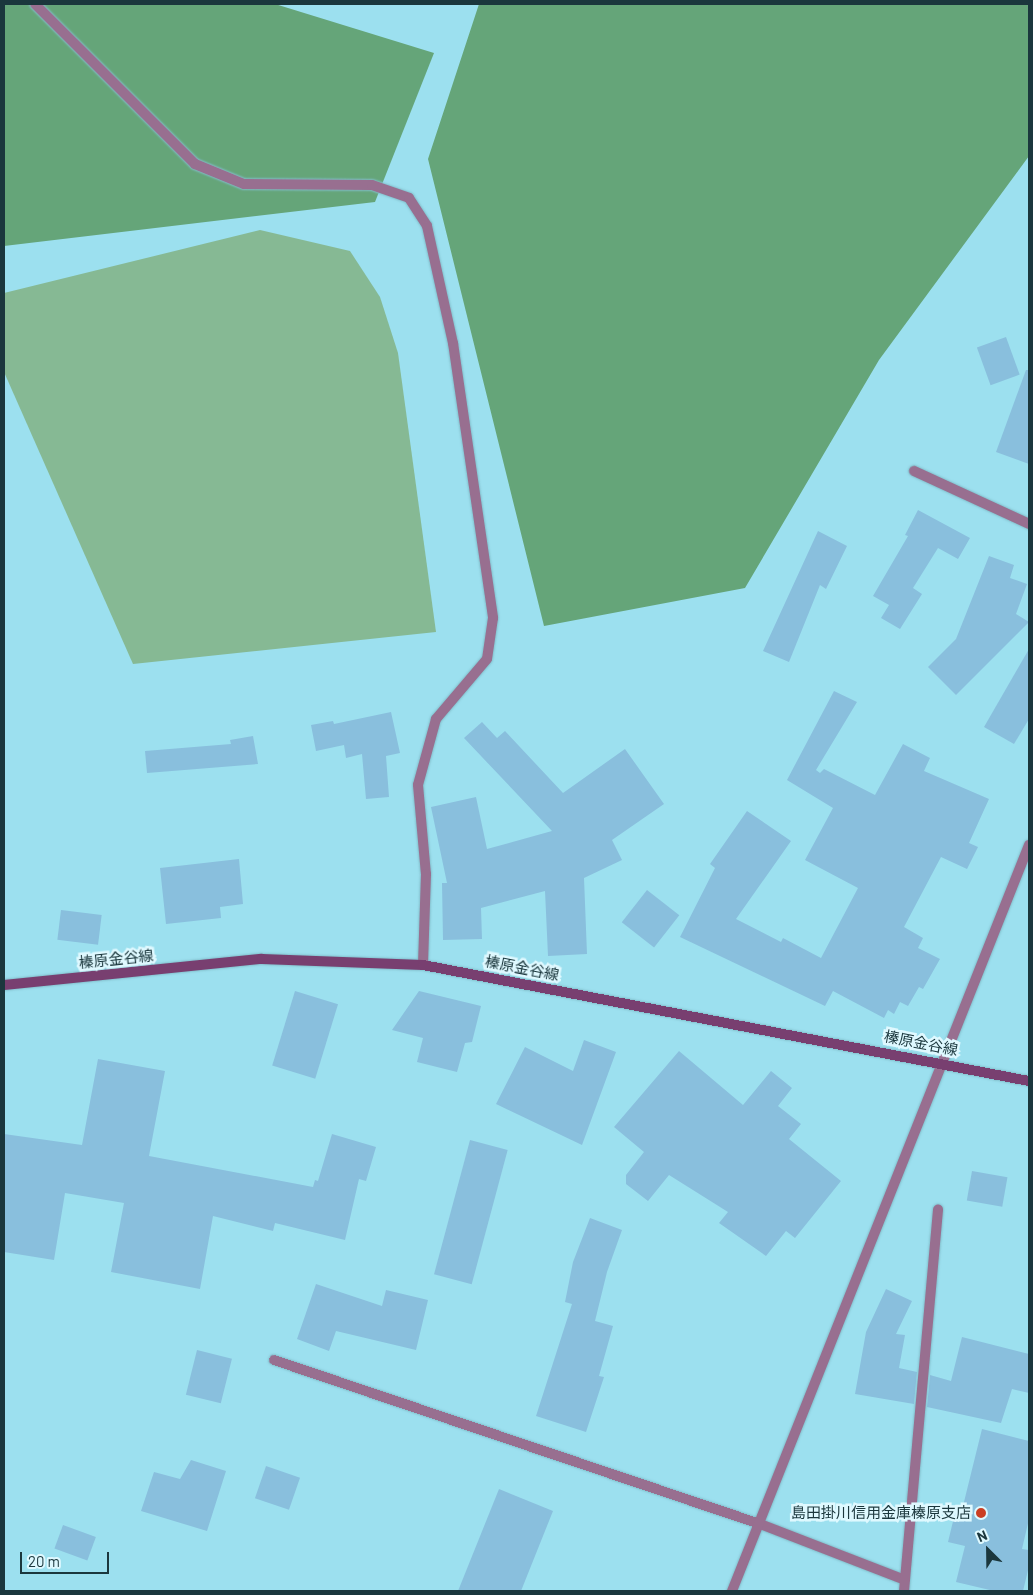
<!DOCTYPE html>
<meta charset="utf-8">
<style>
body{margin:0}
#map{position:relative;width:1033px;height:1595px;overflow:hidden;background:#9ce0ef;font-family:Barlow,"Noto Sans JP",sans-serif}
div>[style]{position:absolute}
.green>*{inset:0;background:#86b994}
.forest>*{inset:0;background:#65a579}
.building>*{inset:0;background:#89bfdd;transform-origin:0 0}
.roads{filter:drop-shadow(0 0 1px #82becb) drop-shadow(0 0 1px #82becb)}
.minor>*{height:10px;margin:-5px;padding:0 5px;transform-origin:5px;border-radius:5px;background:#986f90}
.tertiary>*{height:10px;margin:-5px;padding:0 5px;transform-origin:5px;border-radius:5px;background:#986f90}
.secondary>*{height:10px;margin:-5px;padding:0 5px;transform-origin:5px;border-radius:5px;background:#783f70}
.dots>*{width:14px;height:14px;translate:-50% -50%;box-sizing:border-box;border:2px solid #dff9ff;border-radius:50%}
span{translate:-50% -50%;white-space:nowrap;text-align:center;line-height:1.15;-webkit-text-stroke:5px #dff9ff;paint-order:stroke}
.street-label{font-size:15px;color:#1b373d}
.poi-label{font-size:15px;color:#1b373d}
.right{translate:-100% -50%;text-align:right}
.frame{position:absolute;inset:0;border:5px solid #1b373d;pointer-events:none}
.north{position:absolute;left:963px;top:1525px;width:50px;height:50px;-webkit-text-stroke:4px #dff9ff;paint-order:stroke;rotate:337deg;font-size:14px;font-weight:700;line-height:20px;text-align:center;color:#1b373d}
.north::after{content:'';display:block;margin:auto;width:18px;height:22px;background:#1b373d;clip-path:polygon(50% 0,100% 100%,50% 72%,0 100%)}
.scale{position:absolute;left:20px;top:1552px;width:89px;height:22px;box-sizing:border-box;border:2px solid #1b373d;border-top:0;padding-left:6px;font-size:15px;line-height:18px;white-space:nowrap;color:#1b373d;-webkit-text-stroke:4px #dff9ff;paint-order:stroke}
</style>
<div id="map">
<div class="green">
<div style="clip-path:polygon(260px 230px,350px 251px,380px 297px,398px 353px,436px 632px,133px 664px,4px 372px,4px 293px)"></div>
</div>
<div class="forest">
<div style="clip-path:polygon(4px 4px,275px 4px,434px 53px,375px 202px,4px 246px)"></div>
<div style="clip-path:polygon(479px 4px,1029px 4px,1029px 156px,879px 360px,745px 588px,544px 626px,428px 159px)"></div>
</div>
<div class="building">
<div style="left:1006px;top:337px;width:40px;height:31px;rotate:70deg"></div>
<div style="clip-path:polygon(1026px 370px,1029px 370px,1029px 464px,996px 452px)"></div>
<div style="clip-path:polygon(918px 510px,970px 538px,958px 559px,938px 548px,913px 588px,922px 594px,900px 629px,881px 618px,889px 605px,873px 596px,908px 536px,905px 535px)"></div>
<div style="clip-path:polygon(818px 531px,847px 546px,826px 589px,820px 585px,789px 662px,763px 651px)"></div>
<div style="clip-path:polygon(989px 556px,1014px 565px,1010px 578px,1027px 584px,1016px 614px,1029px 622px,956px 695px,928px 667px,956px 639px)"></div>
<div style="clip-path:polygon(1029px 649px,1029px 719px,1014px 744px,984px 727px)"></div>
<div style="clip-path:polygon(834px 691px,857px 702px,816px 770px,820px 773px,824px 769px,875px 795px,903px 744px,930px 758px,924px 771px,989px 799px,969px 843px,978px 847px,967px 869px,941px 857px,904px 927px,923px 938px,918px 948px,940px 959px,923px 989px,919px 987px,908px 1006px,900px 1002px,894px 1014px,888px 1010px,884px 1018px,833px 991px,825px 1006px,680px 937px,715px 868px,710px 864px,747px 811px,791px 841px,736px 919px,781px 942px,783px 938px,821px 958px,858px 888px,805px 860px,833px 808px,787px 780px)"></div>
<div style="clip-path:polygon(391px 712px,400px 753px,386px 756px,389px 797px,366px 799px,362px 754px,346px 758px,344px 745px,316px 751px,311px 725px,333px 721px,334px 724px)"></div>
<div style="clip-path:polygon(482px 722px,497px 738px,505px 731px,563px 793px,625px 749px,664px 804px,612px 840px,622px 860px,584px 878px,587px 954px,548px 956px,545px 891px,481px 908px,482px 939px,443px 940px,442px 883px,447px 883px,431px 807px,476px 797px,487px 849px,552px 831px,464px 738px)"></div>
<div style="clip-path:polygon(253px 736px,258px 764px,147px 773px,145px 751px,231px 744px,230px 740px)"></div>
<div style="clip-path:polygon(239px 859px,243px 904px,220px 907px,221px 918px,166px 924px,160px 868px)"></div>
<div style="left:647px;top:890px;width:41px;height:41px;rotate:38deg"></div>
<div style="left:61px;top:910px;width:41px;height:30px;rotate:7deg"></div>
<div style="left:295px;top:991px;width:45px;height:78px;rotate:17deg"></div>
<div style="clip-path:polygon(419px 991px,481px 1006px,472px 1042px,465px 1043px,457px 1072px,417px 1062px,423px 1038px,392px 1030px)"></div>
<div style="clip-path:polygon(584px 1040px,616px 1052px,582px 1145px,496px 1104px,525px 1047px,573px 1071px)"></div>
<div style="clip-path:polygon(679px 1051px,743px 1105px,771px 1071px,792px 1088px,778px 1106px,801px 1124px,789px 1139px,841px 1181px,795px 1238px,786px 1231px,766px 1256px,719px 1223px,728px 1212px,669px 1175px,648px 1201px,626px 1184px,626px 1175px,644px 1152px,614px 1127px)"></div>
<div style="clip-path:polygon(98px 1059px,165px 1071px,149px 1156px,313px 1187px,315px 1180px,318px 1181px,332px 1134px,376px 1147px,366px 1181px,359px 1179px,345px 1240px,275px 1223px,273px 1231px,213px 1216px,200px 1289px,111px 1272px,124px 1203px,65px 1193px,54px 1260px,4px 1252px,4px 1134px,82px 1145px)"></div>
<div style="left:470px;top:1140px;width:39px;height:139px;rotate:15deg"></div>
<div style="left:972px;top:1171px;width:36px;height:30px;rotate:10deg"></div>
<div style="clip-path:polygon(590px 1218px,622px 1230px,607px 1272px,595px 1321px,613px 1326px,599px 1376px,604px 1377px,586px 1432px,536px 1416px,572px 1304px,565px 1302px,573px 1262px)"></div>
<div style="clip-path:polygon(316px 1284px,382px 1306px,386px 1290px,428px 1300px,416px 1350px,336px 1331px,329px 1351px,297px 1339px)"></div>
<div style="clip-path:polygon(886px 1289px,912px 1301px,896px 1334px,905px 1335px,899px 1368px,917px 1372px,914px 1404px,855px 1394px,866px 1332px)"></div>
<div style="clip-path:polygon(962px 1337px,1029px 1354px,1029px 1393px,1012px 1389px,1001px 1423px,927px 1407px,930px 1375px,951px 1381px)"></div>
<div style="left:197px;top:1350px;width:36px;height:46px;rotate:14deg"></div>
<div style="clip-path:polygon(982px 1429px,1029px 1441px,1029px 1519px,1022px 1549px,1029px 1550px,1029px 1566px,1023px 1591px,994px 1591px,956px 1582px,965px 1546px,948px 1542px,955px 1513px,961px 1514px)"></div>
<div style="clip-path:polygon(191px 1460px,226px 1471px,207px 1531px,141px 1511px,154px 1472px,180px 1479px)"></div>
<div style="left:266px;top:1466px;width:36px;height:34px;rotate:19deg"></div>
<div style="clip-path:polygon(499px 1489px,553px 1511px,521px 1591px,458px 1591px)"></div>
<div style="left:63px;top:1525px;width:35px;height:25px;rotate:20deg"></div>
</div>
<div class="roads">
<div class="minor">
<div style="left:35px;top:4px;width:226px;rotate:45deg"></div>
<div style="left:195px;top:164px;width:53px;rotate:22.2deg"></div>
<div style="left:244px;top:184px;width:128px;rotate:0.4deg"></div>
<div style="left:372px;top:185px;width:39px;rotate:19deg"></div>
<div style="left:409px;top:198px;width:33px;rotate:57deg"></div>
<div style="left:427px;top:226px;width:120px;rotate:77.5deg"></div>
<div style="left:453px;top:343px;width:278px;rotate:81.7deg"></div>
<div style="left:493px;top:618px;width:41px;rotate:98.3deg"></div>
<div style="left:487px;top:659px;width:79px;rotate:130.4deg"></div>
<div style="left:436px;top:719px;width:68px;rotate:105.3deg"></div>
<div style="left:418px;top:785px;width:89px;rotate:84.9deg"></div>
<div style="left:426px;top:874px;width:91px;rotate:91.9deg"></div>
<div style="left:914px;top:471px;width:127px;rotate:24.7deg"></div>
<div style="left:274px;top:1360px;width:513px;rotate:18.65deg"></div>
<div style="left:760px;top:1524px;width:155px;rotate:21.1deg"></div>
<div style="left:904px;top:1591px;width:383px;rotate:-84.9deg"></div>
</div>
<div class="tertiary">
<div style="left:732px;top:1591px;width:803px;rotate:-68.29deg"></div>
</div>
<div class="secondary">
<div style="left:4px;top:985px;width:259px;rotate:-5.8deg"></div>
<div style="left:262px;top:959px;width:161px;rotate:2.1deg"></div>
<div style="left:423px;top:965px;width:617px;rotate:10.84deg"></div>
</div>
</div>
<div class="dots">
<div style="left:981px;top:1513px;background:#ca3f24"></div>
</div>
<div class="street-label">
<span style="left:116px;top:959px;rotate:-6deg">榛原金谷線</span>
<span style="left:522px;top:968px;rotate:11deg">榛原金谷線</span>
<span style="left:921px;top:1043px;rotate:11deg">榛原金谷線</span>
</div>
<div class="poi-label">
<span class="right" style="left:971px;top:1513px">島田掛川信用金庫榛原支店</span>
</div>
<div class="frame"></div>
<div class="north">N</div>
<div class="scale">20 m</div>
</div>
